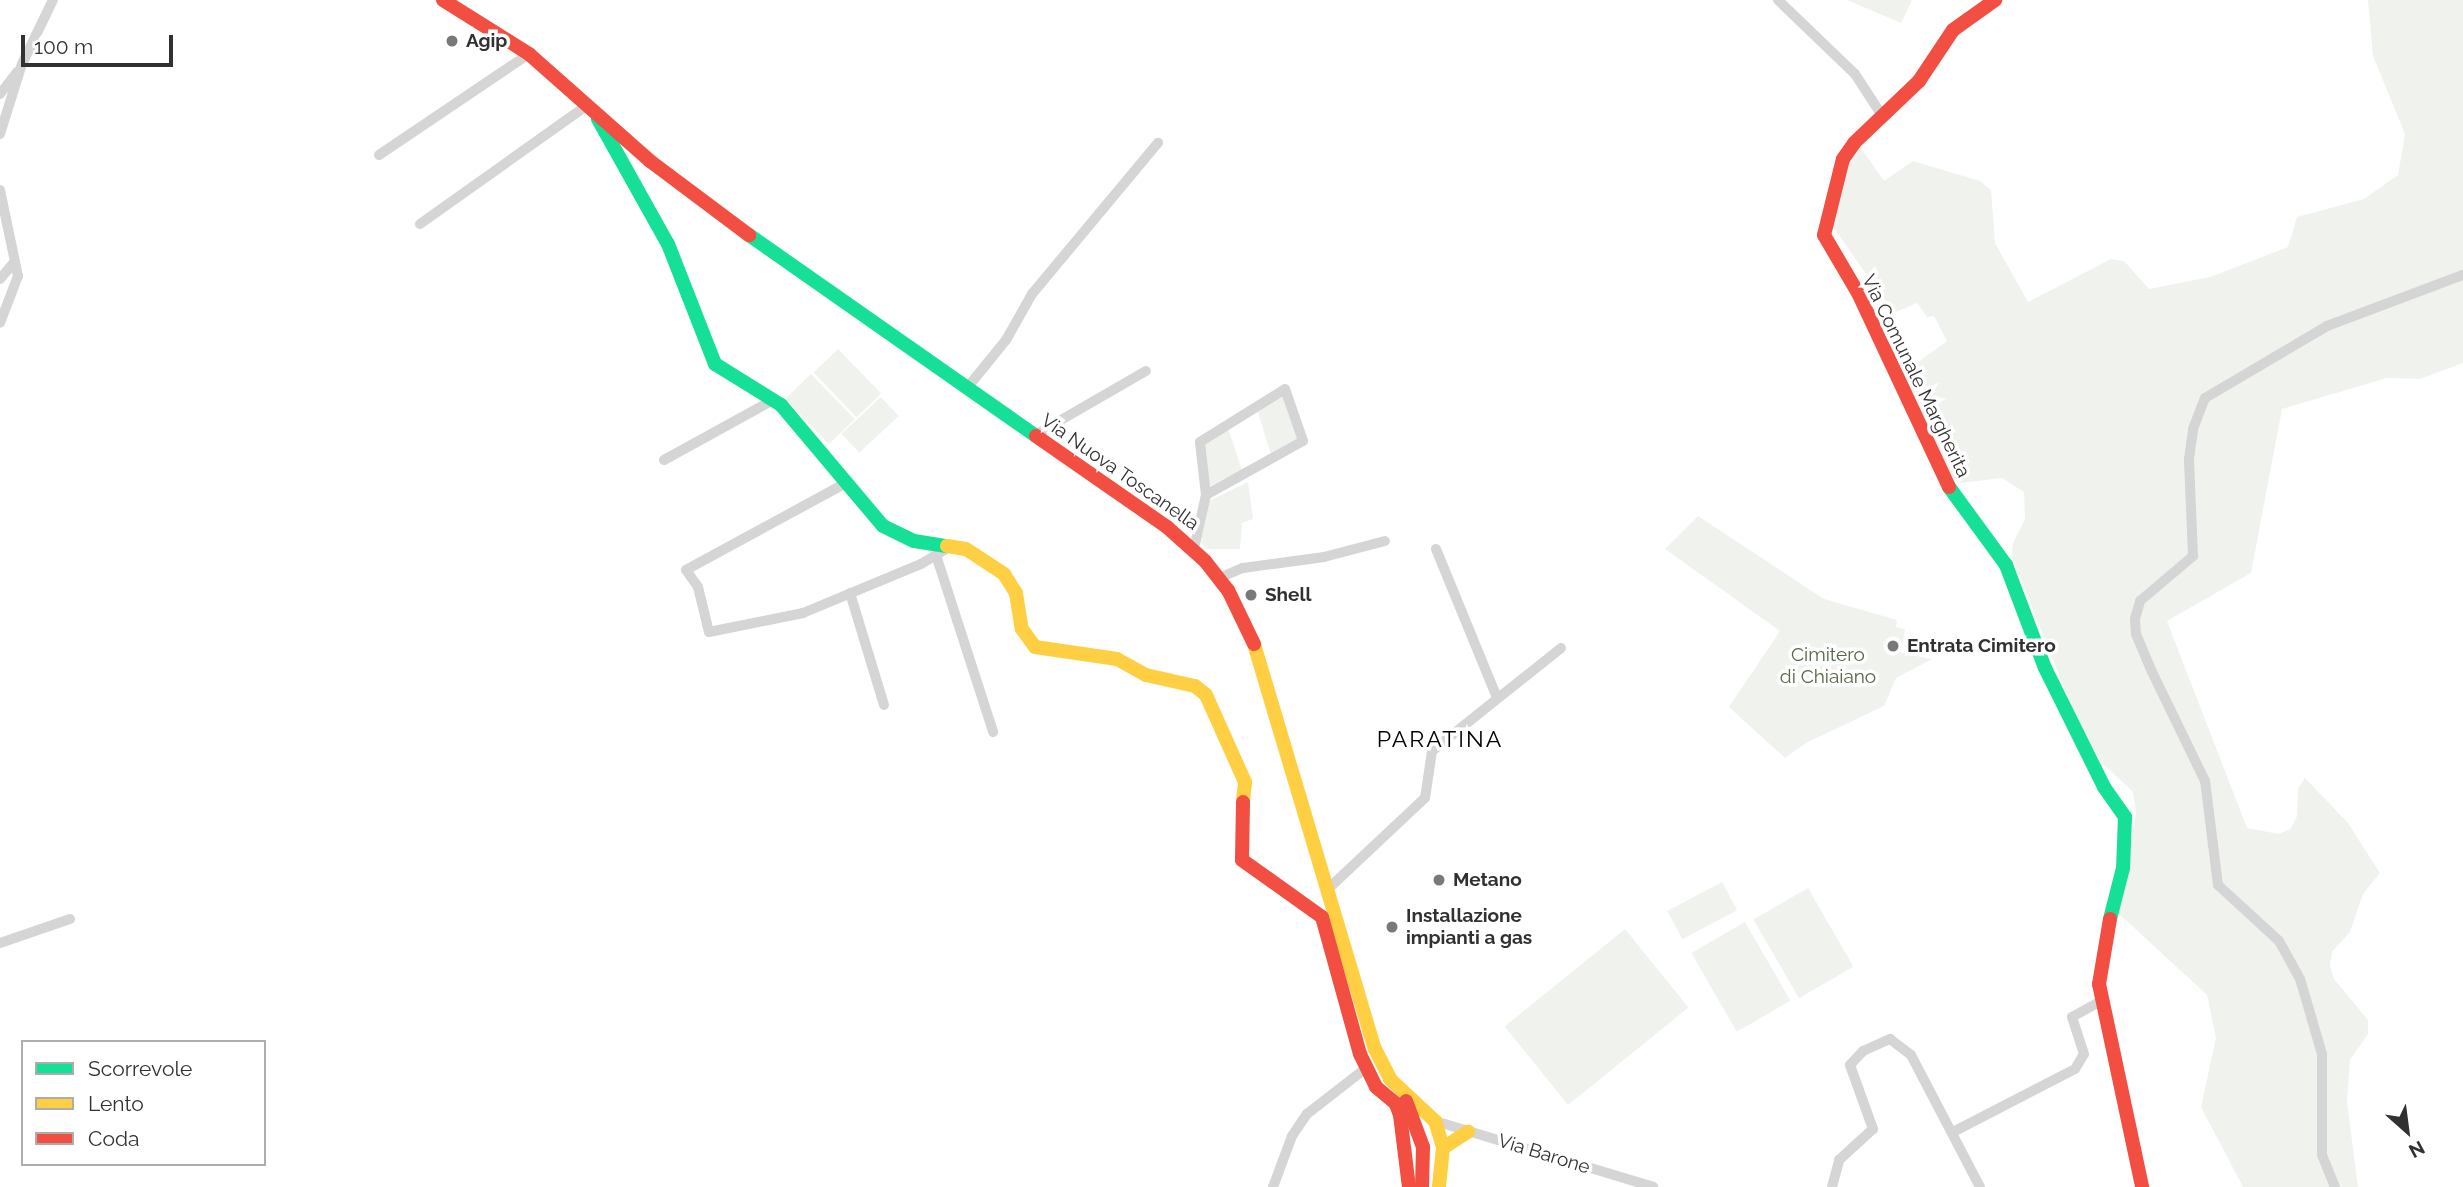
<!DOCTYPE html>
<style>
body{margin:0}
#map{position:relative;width:2463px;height:1187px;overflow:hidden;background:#fff;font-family:Raleway,sans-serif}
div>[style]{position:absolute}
.green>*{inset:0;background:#f0f3ed;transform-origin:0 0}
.street>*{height:10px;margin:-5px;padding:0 5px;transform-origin:5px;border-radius:5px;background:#d5d5d5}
.fast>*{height:14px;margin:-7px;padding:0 7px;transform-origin:7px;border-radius:7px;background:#16e098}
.slow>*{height:14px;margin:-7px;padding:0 7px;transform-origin:7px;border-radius:7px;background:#ffcf43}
.jam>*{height:14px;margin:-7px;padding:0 7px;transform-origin:7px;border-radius:7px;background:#f24e42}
.dots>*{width:19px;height:19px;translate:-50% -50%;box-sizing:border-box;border:4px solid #fff;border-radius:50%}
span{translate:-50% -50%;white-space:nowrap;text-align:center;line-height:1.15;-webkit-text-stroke:7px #fff;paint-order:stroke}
.poi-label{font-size:19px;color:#313131;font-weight:700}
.left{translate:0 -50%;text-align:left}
.street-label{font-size:19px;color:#313131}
.park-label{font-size:19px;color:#556843}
.quarter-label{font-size:23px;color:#000;letter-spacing:2px}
.legend{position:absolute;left:21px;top:1040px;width:245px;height:126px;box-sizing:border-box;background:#fff;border:2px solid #adadad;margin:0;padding:9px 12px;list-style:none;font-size:21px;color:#313131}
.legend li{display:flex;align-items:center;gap:14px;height:35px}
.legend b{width:35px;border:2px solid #adadad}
.north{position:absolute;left:2372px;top:1096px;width:70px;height:70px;-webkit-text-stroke:5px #fff;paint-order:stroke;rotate:152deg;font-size:19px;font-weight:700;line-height:28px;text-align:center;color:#313131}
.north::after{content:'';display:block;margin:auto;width:24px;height:32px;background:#313131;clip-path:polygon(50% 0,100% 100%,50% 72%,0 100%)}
.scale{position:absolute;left:21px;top:35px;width:152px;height:32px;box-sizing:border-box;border:4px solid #313131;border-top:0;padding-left:9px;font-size:21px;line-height:24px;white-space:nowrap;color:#313131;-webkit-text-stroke:5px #fff;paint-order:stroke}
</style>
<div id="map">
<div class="green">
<div style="clip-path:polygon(1847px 0,1912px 0,1901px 23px)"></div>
<div style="clip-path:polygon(2368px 0,2463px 0,2463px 363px,2420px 379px,2387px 378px,2282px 409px,2251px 573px,2167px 621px,2247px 828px,2279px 834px,2291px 828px,2297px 816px,2298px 789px,2305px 778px,2348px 823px,2380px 873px,2363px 894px,2350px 932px,2332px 952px,2330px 966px,2334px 979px,2368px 1020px,2368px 1034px,2350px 1060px,2347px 1102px,2358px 1187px,2243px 1187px,2201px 1107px,2216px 1038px,2207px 995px,2117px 912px,2136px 814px,2133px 792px,2101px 762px,2076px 718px,2012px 557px,2013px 543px,2025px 519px,2024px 492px,2002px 478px,1961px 483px,1948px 477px,1899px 376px,1947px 341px,1934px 316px,1927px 317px,1917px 303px,1896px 312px,1890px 308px,1831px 224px,1850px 157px,1859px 145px,1884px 181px,1913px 161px,1980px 181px,1991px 190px,1995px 243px,2028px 302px,2111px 259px,2124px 261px,2149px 289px,2210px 277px,2288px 247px,2297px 217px,2364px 199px,2398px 175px,2405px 134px,2373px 56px)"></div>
<div style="left:838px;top:349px;width:62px;height:34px;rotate:46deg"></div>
<div style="left:811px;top:374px;width:63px;height:36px;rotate:46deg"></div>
<div style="clip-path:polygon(1281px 393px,1298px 441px,1271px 455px,1257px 409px)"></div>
<div style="left:881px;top:397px;width:26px;height:54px;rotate:47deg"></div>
<div style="clip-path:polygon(1228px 428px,1242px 470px,1206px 488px,1201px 446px)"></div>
<div style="clip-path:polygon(1248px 482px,1253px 519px,1242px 523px,1240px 549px,1206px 549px,1201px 543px,1209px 501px)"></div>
<div style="clip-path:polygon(1698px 516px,1824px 599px,1897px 620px,1896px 627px,1905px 629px,1901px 653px,1932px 659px,1896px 678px,1884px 706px,1806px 743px,1785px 758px,1729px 707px,1780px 631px,1665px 549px)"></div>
<div style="left:1722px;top:882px;width:32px;height:62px;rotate:62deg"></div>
<div style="left:1808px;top:888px;width:91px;height:63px;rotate:60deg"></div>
<div style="left:1745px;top:922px;width:91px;height:62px;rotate:60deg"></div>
<div style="left:1625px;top:929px;width:101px;height:155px;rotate:51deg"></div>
</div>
<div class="street">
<div style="left:1778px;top:0;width:107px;rotate:43.9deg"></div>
<div style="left:1855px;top:74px;width:48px;rotate:57deg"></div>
<div style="left:0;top:94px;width:28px;rotate:-52deg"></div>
<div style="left:0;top:134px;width:73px;rotate:-72.6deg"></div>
<div style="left:22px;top:64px;width:71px;rotate:-64.2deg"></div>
<div style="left:379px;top:155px;width:181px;rotate:-34deg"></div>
<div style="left:0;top:190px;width:88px;rotate:78.2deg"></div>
<div style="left:18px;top:276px;width:50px;rotate:111deg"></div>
<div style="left:420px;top:224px;width:204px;rotate:-35.4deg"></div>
<div style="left:0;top:279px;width:23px;rotate:-50deg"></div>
<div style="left:967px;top:388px;width:62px;rotate:-50.9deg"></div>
<div style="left:1006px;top:340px;width:53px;rotate:-60.5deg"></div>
<div style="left:1032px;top:294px;width:197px;rotate:-50.2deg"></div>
<div style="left:1285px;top:389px;width:55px;rotate:70.9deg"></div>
<div style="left:1303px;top:441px;width:111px;rotate:150.9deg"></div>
<div style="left:1206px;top:495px;width:53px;rotate:-96.5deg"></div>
<div style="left:1200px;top:442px;width:100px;rotate:-31.9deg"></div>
<div style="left:1035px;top:435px;width:128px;rotate:-30deg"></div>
<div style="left:664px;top:460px;width:124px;rotate:-28.8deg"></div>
<div style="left:846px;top:483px;width:182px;rotate:151.5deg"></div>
<div style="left:686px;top:570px;width:21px;rotate:55deg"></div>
<div style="left:698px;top:587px;width:46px;rotate:76.3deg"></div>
<div style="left:709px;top:632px;width:96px;rotate:-11.4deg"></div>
<div style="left:803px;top:613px;width:128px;rotate:-22.6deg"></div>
<div style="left:921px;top:564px;width:33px;rotate:-31deg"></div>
<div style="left:1194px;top:549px;width:55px;rotate:-77.5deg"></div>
<div style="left:1436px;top:549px;width:161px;rotate:67.7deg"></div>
<div style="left:936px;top:555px;width:186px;rotate:72.1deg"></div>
<div style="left:1219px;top:578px;width:26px;rotate:-23deg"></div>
<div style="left:1243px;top:568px;width:82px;rotate:-7.7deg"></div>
<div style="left:1324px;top:557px;width:63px;rotate:-14.7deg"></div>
<div style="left:850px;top:593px;width:117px;rotate:73.1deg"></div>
<div style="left:1328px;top:889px;width:133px;rotate:-43.2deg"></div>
<div style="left:1425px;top:798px;width:48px;rotate:-81.5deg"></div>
<div style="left:1432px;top:751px;width:165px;rotate:-38.6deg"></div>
<div style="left:0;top:943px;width:74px;rotate:-18.9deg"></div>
<div style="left:1435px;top:1121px;width:228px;rotate:16.8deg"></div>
<div style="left:1953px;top:1132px;width:137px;rotate:-27.3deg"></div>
<div style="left:2075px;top:1069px;width:17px;rotate:-59deg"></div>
<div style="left:2084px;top:1054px;width:39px;rotate:-108deg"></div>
<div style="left:2072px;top:1017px;width:33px;rotate:-29deg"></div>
<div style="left:1273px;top:1187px;width:54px;rotate:-69.6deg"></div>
<div style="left:1292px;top:1136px;width:27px;rotate:-56deg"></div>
<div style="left:1307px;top:1114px;width:75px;rotate:-37.9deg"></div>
<div style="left:1832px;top:1187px;width:28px;rotate:-75deg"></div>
<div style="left:1839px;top:1160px;width:46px;rotate:-42.4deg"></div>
<div style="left:1873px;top:1129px;width:68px;rotate:-109.8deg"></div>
<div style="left:1850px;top:1065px;width:19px;rotate:-47deg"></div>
<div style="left:1863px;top:1051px;width:30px;rotate:-24deg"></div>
<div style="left:1890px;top:1039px;width:26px;rotate:37deg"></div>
<div style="left:1911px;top:1055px;width:149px;rotate:62.4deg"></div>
<div style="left:2335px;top:1187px;width:35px;rotate:-112deg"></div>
<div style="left:2322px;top:1154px;width:100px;rotate:-90deg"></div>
<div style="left:2322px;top:1054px;width:78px;rotate:-106.3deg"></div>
<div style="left:2300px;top:979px;width:43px;rotate:-118.9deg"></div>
<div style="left:2279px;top:941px;width:83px;rotate:-137.4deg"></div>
<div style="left:2218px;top:885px;width:105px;rotate:-97.1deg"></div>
<div style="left:2205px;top:781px;width:121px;rotate:-115.9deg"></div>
<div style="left:2152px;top:672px;width:41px;rotate:-112.8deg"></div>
<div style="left:2136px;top:634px;width:15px;rotate:-94deg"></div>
<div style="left:2135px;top:619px;width:19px;rotate:-74deg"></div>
<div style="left:2140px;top:601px;width:70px;rotate:-40.3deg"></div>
<div style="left:2193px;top:556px;width:97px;rotate:-92.4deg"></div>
<div style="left:2189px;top:459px;width:30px;rotate:-82deg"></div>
<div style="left:2193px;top:429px;width:33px;rotate:-69deg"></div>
<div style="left:2205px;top:398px;width:142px;rotate:-30.5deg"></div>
<div style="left:2327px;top:326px;width:145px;rotate:-20.6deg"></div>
</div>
<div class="fast">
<div style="left:598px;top:119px;width:143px;rotate:60.8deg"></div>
<div style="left:668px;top:244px;width:129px;rotate:68.6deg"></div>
<div style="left:715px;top:364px;width:78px;rotate:31.8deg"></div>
<div style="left:781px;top:405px;width:158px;rotate:49.9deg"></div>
<div style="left:883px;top:526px;width:34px;rotate:26deg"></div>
<div style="left:914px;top:541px;width:33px;rotate:9deg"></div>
<div style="left:749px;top:235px;width:350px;rotate:35deg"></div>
<div style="left:1949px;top:487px;width:97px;rotate:53.8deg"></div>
<div style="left:2006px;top:565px;width:110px;rotate:69.3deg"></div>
<div style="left:2045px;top:668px;width:133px;rotate:63.6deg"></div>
<div style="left:2104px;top:787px;width:37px;rotate:55deg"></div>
<div style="left:2125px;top:817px;width:51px;rotate:92.2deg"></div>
<div style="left:2123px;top:868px;width:53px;rotate:104.3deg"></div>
</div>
<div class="slow">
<div style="left:947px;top:546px;width:19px;rotate:9deg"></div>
<div style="left:966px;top:549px;width:45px;rotate:33.3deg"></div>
<div style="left:1004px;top:574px;width:22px;rotate:58deg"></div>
<div style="left:1016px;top:593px;width:36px;rotate:81deg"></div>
<div style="left:1022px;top:629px;width:22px;rotate:54deg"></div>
<div style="left:1035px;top:647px;width:83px;rotate:8.3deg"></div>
<div style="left:1117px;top:659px;width:33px;rotate:29deg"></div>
<div style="left:1146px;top:675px;width:50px;rotate:12.7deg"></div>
<div style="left:1195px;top:686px;width:14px;rotate:39deg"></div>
<div style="left:1206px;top:695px;width:95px;rotate:65.9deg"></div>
<div style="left:1245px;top:782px;width:20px;rotate:96deg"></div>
<div style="left:1254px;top:644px;width:423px;rotate:73.4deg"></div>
<div style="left:1375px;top:1049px;width:34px;rotate:63deg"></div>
<div style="left:1390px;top:1079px;width:62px;rotate:43deg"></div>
<div style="left:1435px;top:1121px;width:28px;rotate:73deg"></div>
<div style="left:1443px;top:1148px;width:39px;rotate:96deg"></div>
<div style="left:1443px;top:1148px;width:30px;rotate:-33deg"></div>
</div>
<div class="jam">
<div style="left:443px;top:0;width:102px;rotate:32.1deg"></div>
<div style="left:529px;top:54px;width:162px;rotate:41.5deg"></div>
<div style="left:650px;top:161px;width:124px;rotate:36.8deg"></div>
<div style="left:1036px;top:436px;width:160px;rotate:34.8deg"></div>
<div style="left:1167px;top:527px;width:51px;rotate:41.8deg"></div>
<div style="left:1205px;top:561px;width:37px;rotate:52deg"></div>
<div style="left:1228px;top:590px;width:60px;rotate:64.3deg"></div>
<div style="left:1949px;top:487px;width:214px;rotate:-115.1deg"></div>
<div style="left:1858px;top:293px;width:67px;rotate:-120.4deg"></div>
<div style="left:1824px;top:235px;width:78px;rotate:-76deg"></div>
<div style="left:1843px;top:159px;width:19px;rotate:-55deg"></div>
<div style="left:1854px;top:143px;width:90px;rotate:-43.6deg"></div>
<div style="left:1919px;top:81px;width:61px;rotate:-56.3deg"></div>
<div style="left:1953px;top:30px;width:52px;rotate:-35.5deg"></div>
<div style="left:1243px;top:802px;width:58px;rotate:91deg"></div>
<div style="left:1242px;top:860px;width:98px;rotate:35.5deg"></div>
<div style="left:1322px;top:917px;width:142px;rotate:74.5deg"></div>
<div style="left:1360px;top:1054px;width:37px;rotate:64deg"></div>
<div style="left:1376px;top:1087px;width:26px;rotate:40deg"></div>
<div style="left:1396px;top:1104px;width:12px;rotate:70deg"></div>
<div style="left:1400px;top:1115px;width:73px;rotate:82.9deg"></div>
<div style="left:2110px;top:919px;width:66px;rotate:99.6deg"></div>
<div style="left:2099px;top:984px;width:208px;rotate:78deg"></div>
<div style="left:1406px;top:1101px;width:49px;rotate:69.7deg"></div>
<div style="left:1423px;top:1147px;width:40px;rotate:91.4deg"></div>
</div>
<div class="dots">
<div style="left:452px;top:41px;background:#797979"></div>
<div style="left:1251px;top:595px;background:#797979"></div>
<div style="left:1893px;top:646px;background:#797979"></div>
<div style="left:1439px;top:880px;background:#797979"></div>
<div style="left:1392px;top:927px;background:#797979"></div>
</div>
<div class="poi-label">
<span class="left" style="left:466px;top:41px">Agip</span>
<span class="left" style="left:1265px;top:595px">Shell</span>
<span class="left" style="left:1907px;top:646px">Entrata Cimitero</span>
<span class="left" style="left:1453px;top:880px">Metano</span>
<span class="left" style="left:1406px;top:927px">Installazione<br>impianti a gas</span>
</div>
<div class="street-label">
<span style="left:1916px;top:376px;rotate:64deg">Via Comunale Margherita</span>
<span style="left:1120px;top:472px;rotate:35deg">Via Nuova Toscanella</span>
<span style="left:1544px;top:1154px;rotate:17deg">Via Barone</span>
</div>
<div class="park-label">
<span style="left:1828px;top:666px">Cimitero<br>di Chiaiano</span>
</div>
<div class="quarter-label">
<span style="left:1440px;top:739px">PARATINA</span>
</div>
<ul class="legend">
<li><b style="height:9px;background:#16e098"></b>Scorrevole</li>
<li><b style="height:9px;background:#ffcf43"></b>Lento</li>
<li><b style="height:9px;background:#f24e42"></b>Coda</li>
</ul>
<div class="north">N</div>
<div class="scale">100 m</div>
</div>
